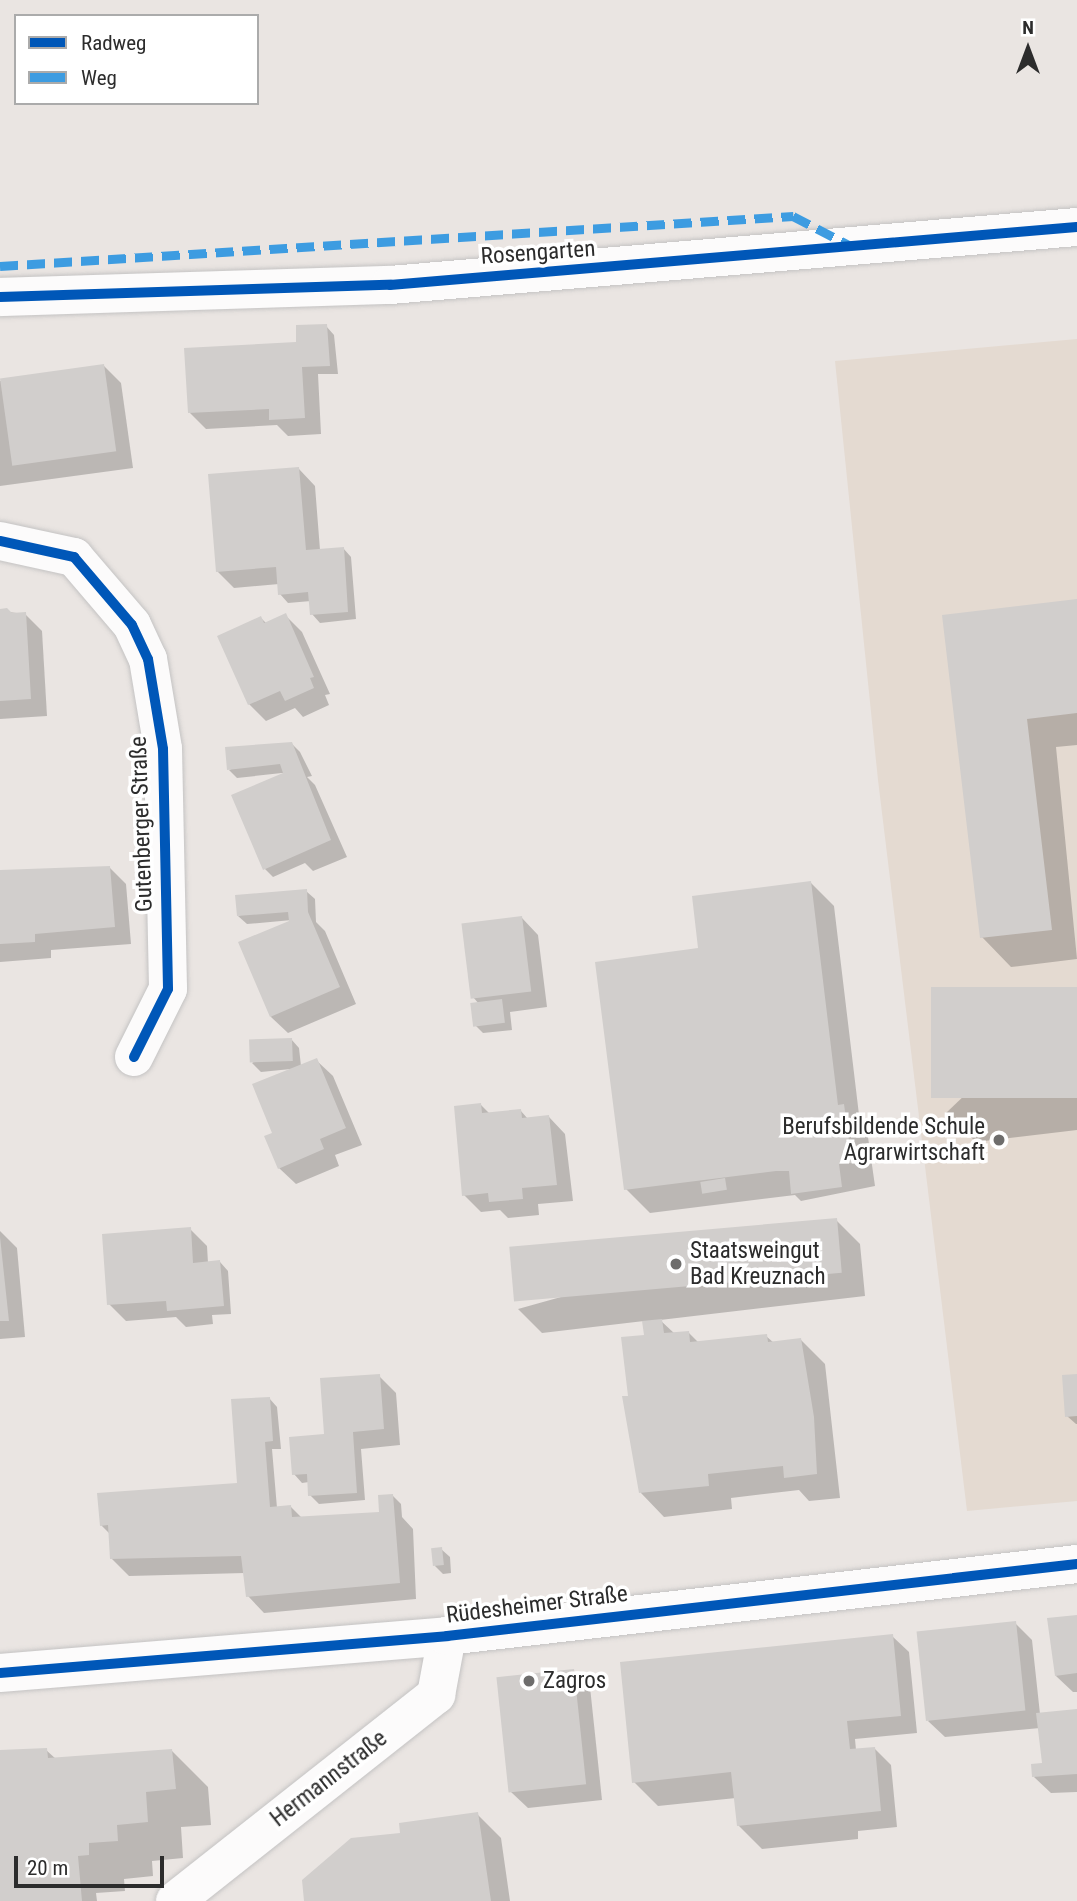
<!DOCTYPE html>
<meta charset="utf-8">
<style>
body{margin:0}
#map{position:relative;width:1077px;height:1901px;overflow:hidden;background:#eae5e2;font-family:"Roboto Condensed",sans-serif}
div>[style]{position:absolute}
.education>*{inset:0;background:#e4dad1}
.shadow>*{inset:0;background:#0003}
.building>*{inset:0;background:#d1cecc;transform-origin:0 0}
.roads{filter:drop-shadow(0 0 2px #c4c3c3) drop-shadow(0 0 2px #c4c3c3)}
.minor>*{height:38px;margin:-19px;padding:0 19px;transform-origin:19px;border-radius:19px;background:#fcfbfb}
.tertiary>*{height:38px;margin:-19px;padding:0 19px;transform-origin:19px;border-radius:19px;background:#fcfbfb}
.quiet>*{height:9px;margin-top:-4.5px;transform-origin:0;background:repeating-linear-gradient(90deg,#3d9ce1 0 18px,transparent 0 27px)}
.cycleway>*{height:10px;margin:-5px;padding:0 5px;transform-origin:5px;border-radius:5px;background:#0057b8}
.dots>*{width:19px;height:19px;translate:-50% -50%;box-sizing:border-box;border:4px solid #fff;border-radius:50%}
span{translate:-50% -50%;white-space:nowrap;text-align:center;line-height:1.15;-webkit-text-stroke:7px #fff;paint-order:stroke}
.street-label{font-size:23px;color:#2c2c2c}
.poi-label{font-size:23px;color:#2c2c2c}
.right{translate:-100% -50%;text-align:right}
.left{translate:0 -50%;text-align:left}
.legend{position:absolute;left:14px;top:14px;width:245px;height:91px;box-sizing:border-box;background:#fff;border:2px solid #ababab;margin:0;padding:9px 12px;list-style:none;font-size:21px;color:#2c2c2c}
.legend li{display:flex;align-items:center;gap:14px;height:35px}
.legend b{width:35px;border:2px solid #ababab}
.north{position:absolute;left:993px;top:14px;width:70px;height:70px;-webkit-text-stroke:5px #fff;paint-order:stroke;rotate:0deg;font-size:19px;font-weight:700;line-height:28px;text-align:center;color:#2c2c2c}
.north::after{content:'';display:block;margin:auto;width:24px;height:32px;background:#2c2c2c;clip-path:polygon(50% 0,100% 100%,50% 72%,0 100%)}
.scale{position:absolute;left:14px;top:1856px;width:150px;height:32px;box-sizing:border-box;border:4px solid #2c2c2c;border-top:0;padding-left:9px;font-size:21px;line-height:24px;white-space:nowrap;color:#2c2c2c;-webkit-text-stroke:5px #fff;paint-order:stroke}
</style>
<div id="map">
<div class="education">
<div style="clip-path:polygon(1077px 339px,1077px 1501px,967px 1511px,878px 780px,835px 361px)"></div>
</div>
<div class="shadow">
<div style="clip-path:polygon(326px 326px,334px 335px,338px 374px,318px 374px,321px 434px,288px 436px,277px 425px,206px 429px,189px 412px)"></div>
<div style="clip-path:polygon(104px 366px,121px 383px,133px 468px,0 486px,0 381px)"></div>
<div style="clip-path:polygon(299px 469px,315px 486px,320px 550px,343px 548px,351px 557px,356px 619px,320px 623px,312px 614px,311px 601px,288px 603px,280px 594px,279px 584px,234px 588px,217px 571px)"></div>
<div style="clip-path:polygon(1077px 601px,1077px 745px,1056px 747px,1077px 959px,1011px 967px,982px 937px,944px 617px)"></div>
<div style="clip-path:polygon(0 611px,25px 614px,42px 631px,47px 716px,0 719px)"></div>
<div style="clip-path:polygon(285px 615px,302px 632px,330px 694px,325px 695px,329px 705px,303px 717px,295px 708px,266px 721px,249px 704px,261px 618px,267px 624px)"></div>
<div style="clip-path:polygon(292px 744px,300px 752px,312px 776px,307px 777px,315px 785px,347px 857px,313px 871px,305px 863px,273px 877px,265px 869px,291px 772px,237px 778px,229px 770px)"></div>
<div style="clip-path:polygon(109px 867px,126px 884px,131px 944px,51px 950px,51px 958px,0 962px,0 874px)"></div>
<div style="clip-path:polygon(810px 882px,834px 906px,860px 1123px,867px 1130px,875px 1186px,801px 1201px,795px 1195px,650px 1213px,626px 1189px,700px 950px)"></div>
<div style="clip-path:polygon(306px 891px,315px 899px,316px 922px,325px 931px,356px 1004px,288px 1033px,271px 1017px,292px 920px,247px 924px,238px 916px)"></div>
<div style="clip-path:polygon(522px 918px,538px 935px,547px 1007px,510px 1012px,512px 1030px,483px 1033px,475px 1025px,479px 1004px,473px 997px)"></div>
<div style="clip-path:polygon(1077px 988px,1077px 1130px,976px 1142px,946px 1113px)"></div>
<div style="clip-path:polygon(291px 1039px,299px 1048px,301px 1066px,316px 1060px,333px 1076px,362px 1145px,335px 1155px,339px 1166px,296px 1184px,279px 1168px,275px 1134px,291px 1069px,261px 1072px,252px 1063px)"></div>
<div style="clip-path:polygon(481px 1105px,490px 1114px,520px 1110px,528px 1119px,549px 1117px,565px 1134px,573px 1201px,538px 1204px,539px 1215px,508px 1218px,500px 1210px,481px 1212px,464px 1195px)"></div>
<div style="clip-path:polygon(836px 1220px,860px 1244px,865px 1296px,660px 1320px,675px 1334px,688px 1332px,699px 1343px,766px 1336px,774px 1343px,801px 1340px,825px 1364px,840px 1498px,809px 1501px,799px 1490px,731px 1498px,732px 1509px,664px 1517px,641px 1493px,630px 1398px,646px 1336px,644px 1321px,542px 1333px,518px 1309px)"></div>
<div style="clip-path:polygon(190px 1229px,207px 1246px,208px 1263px,220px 1262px,228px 1271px,231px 1314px,212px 1315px,213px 1324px,186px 1327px,176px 1317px,126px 1321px,109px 1304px)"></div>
<div style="clip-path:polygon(0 1231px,17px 1248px,25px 1337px,0 1339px)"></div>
<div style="clip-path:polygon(379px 1376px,396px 1393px,400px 1445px,361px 1449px,365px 1500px,319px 1504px,310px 1495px,309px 1482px,302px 1483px,294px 1474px)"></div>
<div style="clip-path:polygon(1077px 1376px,1077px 1424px,1076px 1424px,1067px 1416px)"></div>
<div style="clip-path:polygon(269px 1398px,277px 1407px,281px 1449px,272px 1449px,277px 1508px,291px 1507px,302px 1518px,381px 1513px,393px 1496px,401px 1504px,402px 1517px,413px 1529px,416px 1599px,264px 1613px,248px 1596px,245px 1573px,129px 1576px,112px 1559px,110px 1534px,101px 1525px,237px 1485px)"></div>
<div style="clip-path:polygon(441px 1549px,450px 1557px,451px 1573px,443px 1574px,435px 1566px)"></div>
<div style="clip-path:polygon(1077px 1615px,1077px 1692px,1073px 1692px,1056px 1676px)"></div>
<div style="clip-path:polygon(1015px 1623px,1032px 1640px,1040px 1714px,1077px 1710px,1077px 1792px,1051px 1793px,1034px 1777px,1044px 1765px,1040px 1728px,945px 1737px,928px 1721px)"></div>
<div style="clip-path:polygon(892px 1636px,909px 1652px,917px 1733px,855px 1739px,856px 1750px,874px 1748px,891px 1765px,897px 1827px,858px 1831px,858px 1839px,762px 1849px,738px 1825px,736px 1798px,658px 1806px,634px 1782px)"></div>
<div style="clip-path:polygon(573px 1671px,590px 1687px,602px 1800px,528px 1808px,511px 1792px)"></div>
<div style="clip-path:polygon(46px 1750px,56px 1759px,172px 1751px,208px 1787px,211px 1825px,181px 1827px,183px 1858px,152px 1861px,153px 1876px,124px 1879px,125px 1891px,96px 1893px,97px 1901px,0 1901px,0 1753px)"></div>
<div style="clip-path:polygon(477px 1814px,501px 1838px,510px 1901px,306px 1901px,402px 1834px)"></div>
</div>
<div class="building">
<div style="clip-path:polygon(327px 324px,330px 366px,302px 367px,305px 418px,269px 420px,269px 409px,188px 413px,184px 348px,296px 342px,296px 325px)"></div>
<div style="left:104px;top:364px;width:88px;height:105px;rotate:82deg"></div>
<div style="clip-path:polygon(299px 467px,306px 550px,344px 547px,348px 612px,310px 615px,308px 592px,278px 595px,276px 567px,216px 572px,208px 474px)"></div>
<div style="clip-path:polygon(1077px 599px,1077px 713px,1027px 719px,1052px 930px,980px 938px,942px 615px)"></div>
<div style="clip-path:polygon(7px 608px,12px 613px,26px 612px,31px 699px,0 701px,0 609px)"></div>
<div style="clip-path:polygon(286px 613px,314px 677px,310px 678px,314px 688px,285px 701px,280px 691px,248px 705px,217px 636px,261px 616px,264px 623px)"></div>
<div style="clip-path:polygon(292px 742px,331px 840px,263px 870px,231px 795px,283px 773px,280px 764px,227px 770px,225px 747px)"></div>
<div style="clip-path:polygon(110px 866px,115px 927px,35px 934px,35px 942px,0 944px,0 870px)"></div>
<div style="clip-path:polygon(811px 881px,838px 1105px,844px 1104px,852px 1163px,839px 1164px,842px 1187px,791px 1194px,789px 1171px,776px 1171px,624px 1190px,595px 962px,698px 948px,692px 896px)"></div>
<div style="clip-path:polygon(307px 889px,308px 912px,340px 987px,270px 1017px,238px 942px,289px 921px,288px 912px,237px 916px,235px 895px)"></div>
<div style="left:522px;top:916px;width:76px;height:61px;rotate:83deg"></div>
<div style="left:1077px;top:987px;width:111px;height:146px;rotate:90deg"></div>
<div style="left:502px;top:999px;width:24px;height:32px;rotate:83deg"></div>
<div style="left:292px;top:1038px;width:23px;height:43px;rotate:88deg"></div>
<div style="clip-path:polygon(317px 1058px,346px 1128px,320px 1139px,324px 1149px,278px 1169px,264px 1136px,272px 1133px,252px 1084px)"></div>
<div style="clip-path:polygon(481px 1103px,482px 1113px,521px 1109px,522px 1118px,549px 1115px,557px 1185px,522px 1188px,523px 1199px,489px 1202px,488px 1193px,462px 1196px,454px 1106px)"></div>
<div style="left:725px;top:1178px;width:12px;height:25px;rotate:81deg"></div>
<div style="left:837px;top:1218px;width:55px;height:329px;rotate:85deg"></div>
<div style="clip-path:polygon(191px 1227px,193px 1263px,220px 1260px,224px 1306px,167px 1311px,166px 1301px,107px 1305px,102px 1234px)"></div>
<div style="clip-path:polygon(0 1237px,9px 1321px,0 1321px)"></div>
<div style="clip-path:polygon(662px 1319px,664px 1333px,689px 1331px,690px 1342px,767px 1334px,768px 1342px,801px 1338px,814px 1417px,817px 1474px,784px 1478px,783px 1466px,708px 1474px,709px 1486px,639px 1493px,622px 1396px,628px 1396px,621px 1337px,644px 1335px,642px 1321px)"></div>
<div style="clip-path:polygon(380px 1374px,384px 1429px,353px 1432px,357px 1493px,308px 1496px,307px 1474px,292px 1475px,289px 1437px,324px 1434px,320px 1378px)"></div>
<div style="clip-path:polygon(1077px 1374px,1077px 1416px,1065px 1417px,1062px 1375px)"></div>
<div style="clip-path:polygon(270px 1397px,273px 1441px,265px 1442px,270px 1507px,291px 1505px,292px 1517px,379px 1512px,378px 1495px,393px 1494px,400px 1583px,246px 1597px,241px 1556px,110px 1559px,108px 1525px,100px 1526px,97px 1493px,237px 1483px,231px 1399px)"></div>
<div style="left:442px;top:1547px;width:18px;height:11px;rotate:84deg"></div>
<div style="clip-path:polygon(1077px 1615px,1077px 1673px,1055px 1676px,1047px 1618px)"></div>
<div style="left:1016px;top:1621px;width:90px;height:100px;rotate:84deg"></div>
<div style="clip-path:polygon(893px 1634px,901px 1716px,847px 1721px,850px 1749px,875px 1747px,881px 1811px,737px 1826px,731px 1772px,632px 1783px,620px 1662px)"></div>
<div style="left:574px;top:1669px;width:116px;height:78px;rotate:84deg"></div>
<div style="clip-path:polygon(1077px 1709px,1077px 1774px,1032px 1777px,1031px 1764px,1042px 1763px,1036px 1713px)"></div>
<div style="clip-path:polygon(47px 1748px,48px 1758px,172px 1749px,176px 1789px,146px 1792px,148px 1822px,117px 1825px,118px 1841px,89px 1843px,89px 1855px,78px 1856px,82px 1901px,0 1901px,0 1750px)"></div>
<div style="clip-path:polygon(478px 1812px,491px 1901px,304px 1901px,302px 1880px,351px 1838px,400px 1833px,399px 1823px)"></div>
</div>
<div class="roads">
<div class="minor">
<div style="left:0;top:297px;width:390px;rotate:-1.8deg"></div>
<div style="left:390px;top:285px;width:689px;rotate:-4.83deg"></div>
<div style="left:0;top:541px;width:76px;rotate:12.2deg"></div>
<div style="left:74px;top:557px;width:89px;rotate:49.5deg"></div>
<div style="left:132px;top:625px;width:38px;rotate:65deg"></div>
<div style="left:148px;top:659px;width:91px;rotate:80.5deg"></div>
<div style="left:163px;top:749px;width:240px;rotate:88.8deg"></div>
<div style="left:168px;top:989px;width:76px;rotate:116.6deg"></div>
<div style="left:175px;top:1901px;width:333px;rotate:-38.3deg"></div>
<div style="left:436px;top:1695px;width:60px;rotate:-79.4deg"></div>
</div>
<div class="tertiary">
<div style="left:0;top:1673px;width:449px;rotate:-4.7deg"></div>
<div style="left:447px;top:1636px;width:634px;rotate:-6.52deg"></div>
</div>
</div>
<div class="quiet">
<div style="left:0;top:266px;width:795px;rotate:-3.61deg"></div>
<div style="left:793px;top:216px;width:63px;rotate:27.4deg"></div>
</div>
<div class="cycleway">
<div style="left:0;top:297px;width:390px;rotate:-1.8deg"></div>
<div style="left:390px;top:285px;width:689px;rotate:-4.83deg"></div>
<div style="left:0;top:541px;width:76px;rotate:12.2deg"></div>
<div style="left:74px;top:557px;width:89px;rotate:49.5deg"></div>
<div style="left:132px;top:625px;width:38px;rotate:65deg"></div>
<div style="left:148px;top:659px;width:91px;rotate:80.5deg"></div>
<div style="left:163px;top:749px;width:240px;rotate:88.8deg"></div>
<div style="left:168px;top:989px;width:76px;rotate:116.6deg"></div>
<div style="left:0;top:1673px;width:449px;rotate:-4.7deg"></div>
<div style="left:447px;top:1636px;width:634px;rotate:-6.52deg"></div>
</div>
<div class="dots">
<div style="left:999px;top:1140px;background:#6e6d6c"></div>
<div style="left:676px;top:1264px;background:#6e6d6c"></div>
<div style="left:529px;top:1681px;background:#6e6d6c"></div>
</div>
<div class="street-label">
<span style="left:538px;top:253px;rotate:-4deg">Rosengarten</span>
<span style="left:142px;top:824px;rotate:-92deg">Gutenberger Straße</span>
<span style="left:537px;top:1605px;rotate:-7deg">Rüdesheimer Straße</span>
<span style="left:329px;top:1779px;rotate:-38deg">Hermannstraße</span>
</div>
<div class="poi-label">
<span class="right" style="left:985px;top:1140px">Berufsbildende Schule<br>Agrarwirtschaft</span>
<span class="left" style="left:690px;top:1264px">Staatsweingut<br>Bad Kreuznach</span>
<span class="left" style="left:543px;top:1681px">Zagros</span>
</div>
<ul class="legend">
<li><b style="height:9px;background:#0057b8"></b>Radweg</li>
<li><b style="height:9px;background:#3d9ce1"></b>Weg</li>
</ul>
<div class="north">N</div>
<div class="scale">20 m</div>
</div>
